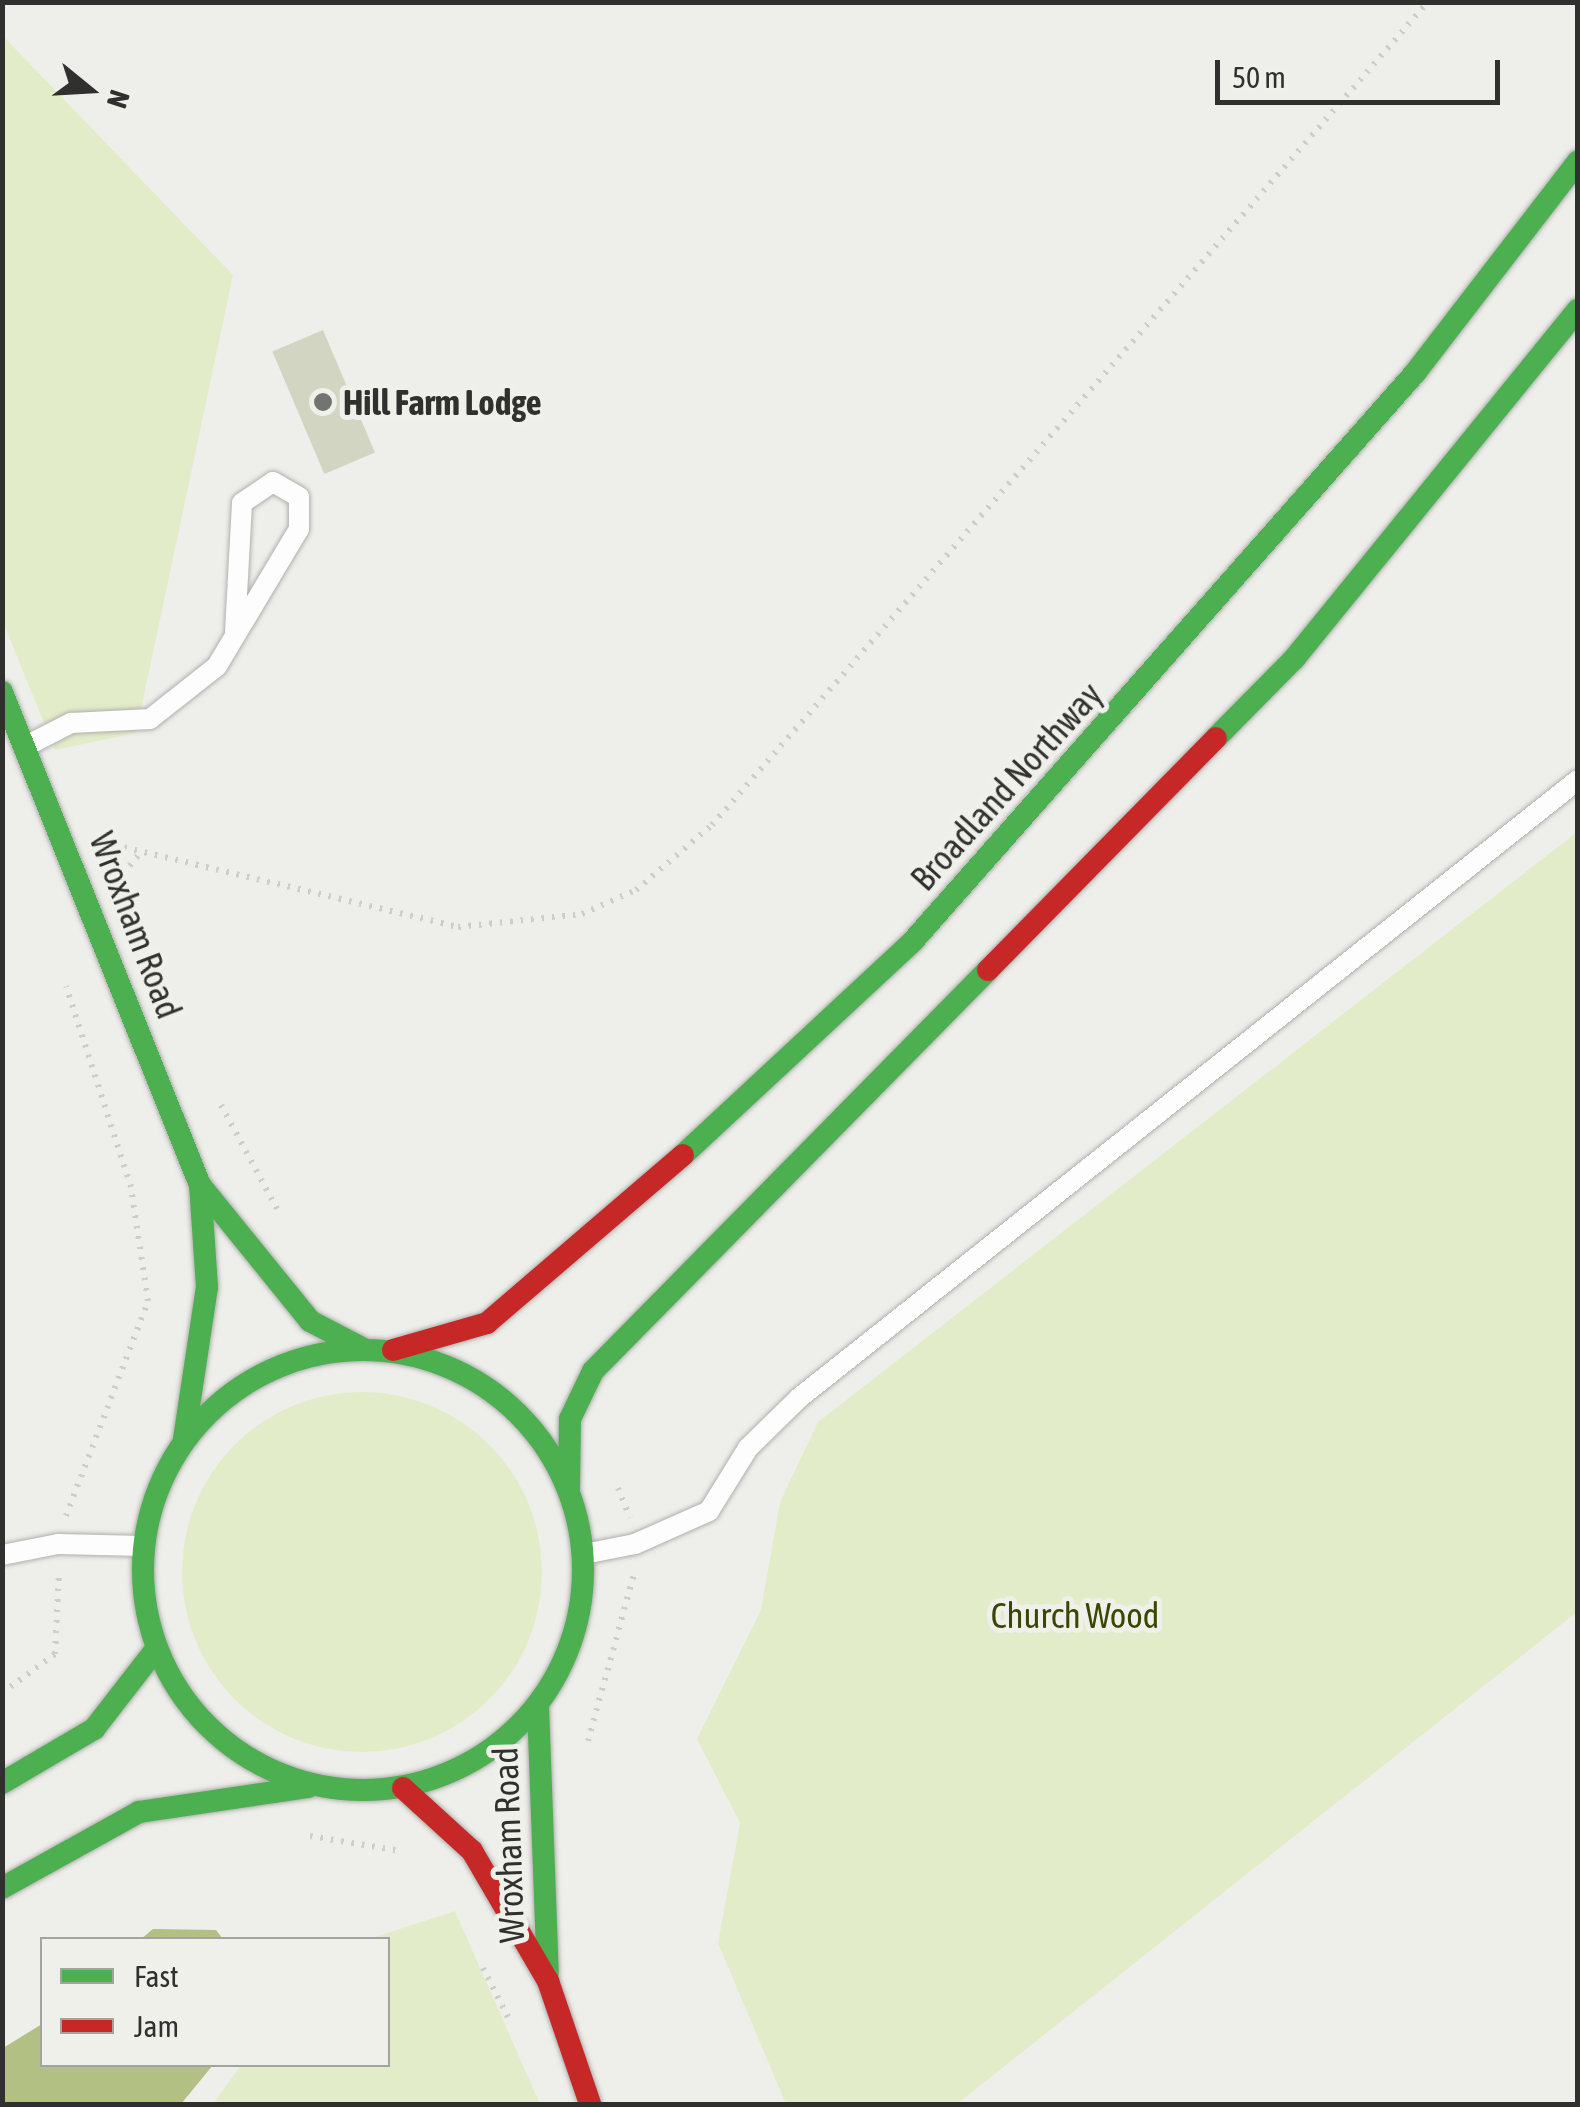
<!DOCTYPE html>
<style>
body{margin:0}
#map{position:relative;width:1580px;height:2107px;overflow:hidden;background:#eeefeb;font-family:"Asap Condensed",sans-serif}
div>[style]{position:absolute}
.green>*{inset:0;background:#e3ecc9}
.round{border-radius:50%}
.water>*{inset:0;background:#b2c083}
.building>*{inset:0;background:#d1d5c2;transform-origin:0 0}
.path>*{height:6px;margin-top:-3px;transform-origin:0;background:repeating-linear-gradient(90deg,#cdcdcd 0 2.5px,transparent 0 10.5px)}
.roads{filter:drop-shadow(0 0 2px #afb0ad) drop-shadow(0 0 2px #afb0ad)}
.lane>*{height:20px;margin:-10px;padding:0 10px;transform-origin:10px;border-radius:10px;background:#fcfdfc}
.fast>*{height:22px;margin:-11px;padding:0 11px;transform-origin:11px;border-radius:11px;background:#4caf50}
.fast>.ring{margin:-11px;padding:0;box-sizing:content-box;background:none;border:22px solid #4caf50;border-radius:50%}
.jam>*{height:22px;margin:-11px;padding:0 11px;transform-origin:11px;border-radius:11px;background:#c62828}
.dots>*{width:28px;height:28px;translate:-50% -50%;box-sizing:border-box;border:5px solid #eff0ea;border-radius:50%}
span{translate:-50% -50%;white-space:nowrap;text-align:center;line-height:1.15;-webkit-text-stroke:10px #eff0ea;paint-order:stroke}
.poi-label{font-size:35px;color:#30312f;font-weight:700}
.left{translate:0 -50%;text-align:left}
.street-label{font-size:35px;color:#30312f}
.park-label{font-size:35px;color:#3b4602}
.frame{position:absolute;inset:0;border:5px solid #30312f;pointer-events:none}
.legend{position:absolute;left:40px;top:1937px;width:350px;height:130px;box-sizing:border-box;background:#eff0ea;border:2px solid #a3a49f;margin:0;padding:12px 18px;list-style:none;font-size:30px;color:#30312f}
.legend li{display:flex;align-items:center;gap:20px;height:50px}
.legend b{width:50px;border:2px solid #a3a49f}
.north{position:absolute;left:40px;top:40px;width:100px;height:100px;-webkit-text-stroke:8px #eff0ea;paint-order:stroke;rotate:108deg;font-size:28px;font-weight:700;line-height:40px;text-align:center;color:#30312f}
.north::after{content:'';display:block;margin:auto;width:35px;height:45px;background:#30312f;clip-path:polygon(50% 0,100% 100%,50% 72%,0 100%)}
.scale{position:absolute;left:1215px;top:60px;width:285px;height:45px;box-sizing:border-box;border:5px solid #30312f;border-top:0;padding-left:12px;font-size:30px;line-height:35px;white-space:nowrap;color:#30312f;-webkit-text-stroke:8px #eff0ea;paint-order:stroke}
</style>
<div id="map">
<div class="green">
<div style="clip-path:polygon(2px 35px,233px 275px,136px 733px,55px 750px,3px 622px)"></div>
<div style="clip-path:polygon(1577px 832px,1577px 1612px,957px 2104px,786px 2104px,718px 1943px,740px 1823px,697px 1739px,761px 1610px,780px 1502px,818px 1422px)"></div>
<div class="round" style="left:182px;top:1392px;width:360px;height:360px"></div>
<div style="clip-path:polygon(455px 1911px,540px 2104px,213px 2104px,241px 2065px,388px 2064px,388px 1940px,369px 1939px)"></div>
</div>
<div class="water">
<div style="clip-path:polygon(153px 1929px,216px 1930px,223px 1939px,141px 1939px)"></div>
<div style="clip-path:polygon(42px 2024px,42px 2064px,213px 2065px,181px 2104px,3px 2104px,3px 2048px)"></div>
</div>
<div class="building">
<div style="left:323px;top:330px;width:133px;height:55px;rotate:67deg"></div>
</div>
<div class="path">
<div style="left:114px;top:845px;width:354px;rotate:13.4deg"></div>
<div style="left:458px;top:927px;width:125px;rotate:-6deg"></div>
<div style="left:582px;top:914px;width:59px;rotate:-24deg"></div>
<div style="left:636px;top:890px;width:100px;rotate:-40.5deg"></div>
<div style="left:712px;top:825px;width:1091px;rotate:-48.98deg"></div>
<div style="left:123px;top:874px;width:27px;rotate:-51deg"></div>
<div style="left:221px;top:1105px;width:118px;rotate:61.7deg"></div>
<div style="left:618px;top:1488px;width:32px;rotate:68deg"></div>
<div style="left:66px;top:1516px;width:230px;rotate:-69.1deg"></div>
<div style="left:148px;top:1301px;width:115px;rotate:-98.5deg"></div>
<div style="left:131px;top:1187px;width:211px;rotate:-107.9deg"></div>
<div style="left:2px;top:1693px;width:66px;rotate:-36.3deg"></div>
<div style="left:55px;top:1654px;width:82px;rotate:-87.2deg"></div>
<div style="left:588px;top:1741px;width:177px;rotate:-74.6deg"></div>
<div style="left:310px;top:1836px;width:92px;rotate:9.4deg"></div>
<div style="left:483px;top:1968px;width:57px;rotate:63deg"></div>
</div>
<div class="roads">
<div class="lane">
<div style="left:26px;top:746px;width:51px;rotate:-27.1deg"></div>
<div style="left:71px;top:723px;width:79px;rotate:-2.9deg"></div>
<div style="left:150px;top:719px;width:85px;rotate:-38.3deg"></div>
<div style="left:217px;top:666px;width:160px;rotate:-59.1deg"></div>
<div style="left:299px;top:529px;width:32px;rotate:-90deg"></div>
<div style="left:299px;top:497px;width:30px;rotate:-150deg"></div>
<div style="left:273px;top:482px;width:37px;rotate:146deg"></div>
<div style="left:242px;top:503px;width:129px;rotate:93.1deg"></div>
<div style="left:584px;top:1554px;width:52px;rotate:-11.1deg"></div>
<div style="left:635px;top:1544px;width:81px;rotate:-24deg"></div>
<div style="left:709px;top:1511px;width:74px;rotate:-58.2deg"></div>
<div style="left:748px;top:1448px;width:71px;rotate:-44.4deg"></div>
<div style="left:799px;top:1398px;width:994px;rotate:-38.43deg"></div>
<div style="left:2px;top:1555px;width:57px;rotate:-11.1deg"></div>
<div style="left:58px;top:1544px;width:85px;rotate:1.3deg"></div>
</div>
<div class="fast">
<div style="left:2px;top:692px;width:531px;rotate:68.12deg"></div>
<div style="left:200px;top:1185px;width:175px;rotate:51deg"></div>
<div style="left:310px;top:1321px;width:59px;rotate:27.4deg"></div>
<div style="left:1216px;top:738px;width:111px;rotate:-45.4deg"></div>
<div style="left:1294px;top:659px;width:450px;rotate:-50.9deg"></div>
<div style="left:683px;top:1155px;width:314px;rotate:-42.9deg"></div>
<div style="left:913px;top:941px;width:758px;rotate:-48.53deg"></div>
<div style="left:1415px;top:373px;width:267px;rotate:-52.4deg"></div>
<div class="ring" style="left:143px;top:1350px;width:418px;height:418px"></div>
<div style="left:184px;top:1439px;width:154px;rotate:-81.4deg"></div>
<div style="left:207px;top:1287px;width:102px;rotate:-93.9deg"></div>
<div style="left:569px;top:1488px;width:69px;rotate:-89.2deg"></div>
<div style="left:570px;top:1419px;width:53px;rotate:-64.4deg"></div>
<div style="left:593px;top:1371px;width:563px;rotate:-45.43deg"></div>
<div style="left:538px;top:1706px;width:267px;rotate:87.9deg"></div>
<div style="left:2px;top:1783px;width:107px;rotate:-30.4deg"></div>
<div style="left:94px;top:1729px;width:101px;rotate:-52.2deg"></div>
<div style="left:2px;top:1888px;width:157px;rotate:-29deg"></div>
<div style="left:139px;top:1812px;width:171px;rotate:-8.4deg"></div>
</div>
<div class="jam">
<div style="left:988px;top:970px;width:325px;rotate:-45.5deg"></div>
<div style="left:393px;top:1350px;width:98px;rotate:-16deg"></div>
<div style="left:487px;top:1323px;width:258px;rotate:-40.6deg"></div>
<div style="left:403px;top:1788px;width:93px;rotate:42.4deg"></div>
<div style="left:472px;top:1851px;width:151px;rotate:59.7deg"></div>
<div style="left:548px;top:1981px;width:130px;rotate:71.1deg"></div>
</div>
</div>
<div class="dots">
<div style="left:323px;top:402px;background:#727471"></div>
</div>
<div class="poi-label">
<span class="left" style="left:343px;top:402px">Hill Farm Lodge</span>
</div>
<div class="street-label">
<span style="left:1006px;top:786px;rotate:-48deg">Broadland Northway</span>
<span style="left:136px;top:925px;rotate:69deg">Wroxham Road</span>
<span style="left:508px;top:1845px;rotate:-92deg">Wroxham Road</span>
</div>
<div class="park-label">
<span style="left:1075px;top:1615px">Church Wood</span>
</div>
<div class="frame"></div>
<ul class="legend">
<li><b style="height:12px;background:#4caf50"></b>Fast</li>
<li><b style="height:12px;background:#c62828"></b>Jam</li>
</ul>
<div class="north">N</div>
<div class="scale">50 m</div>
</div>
